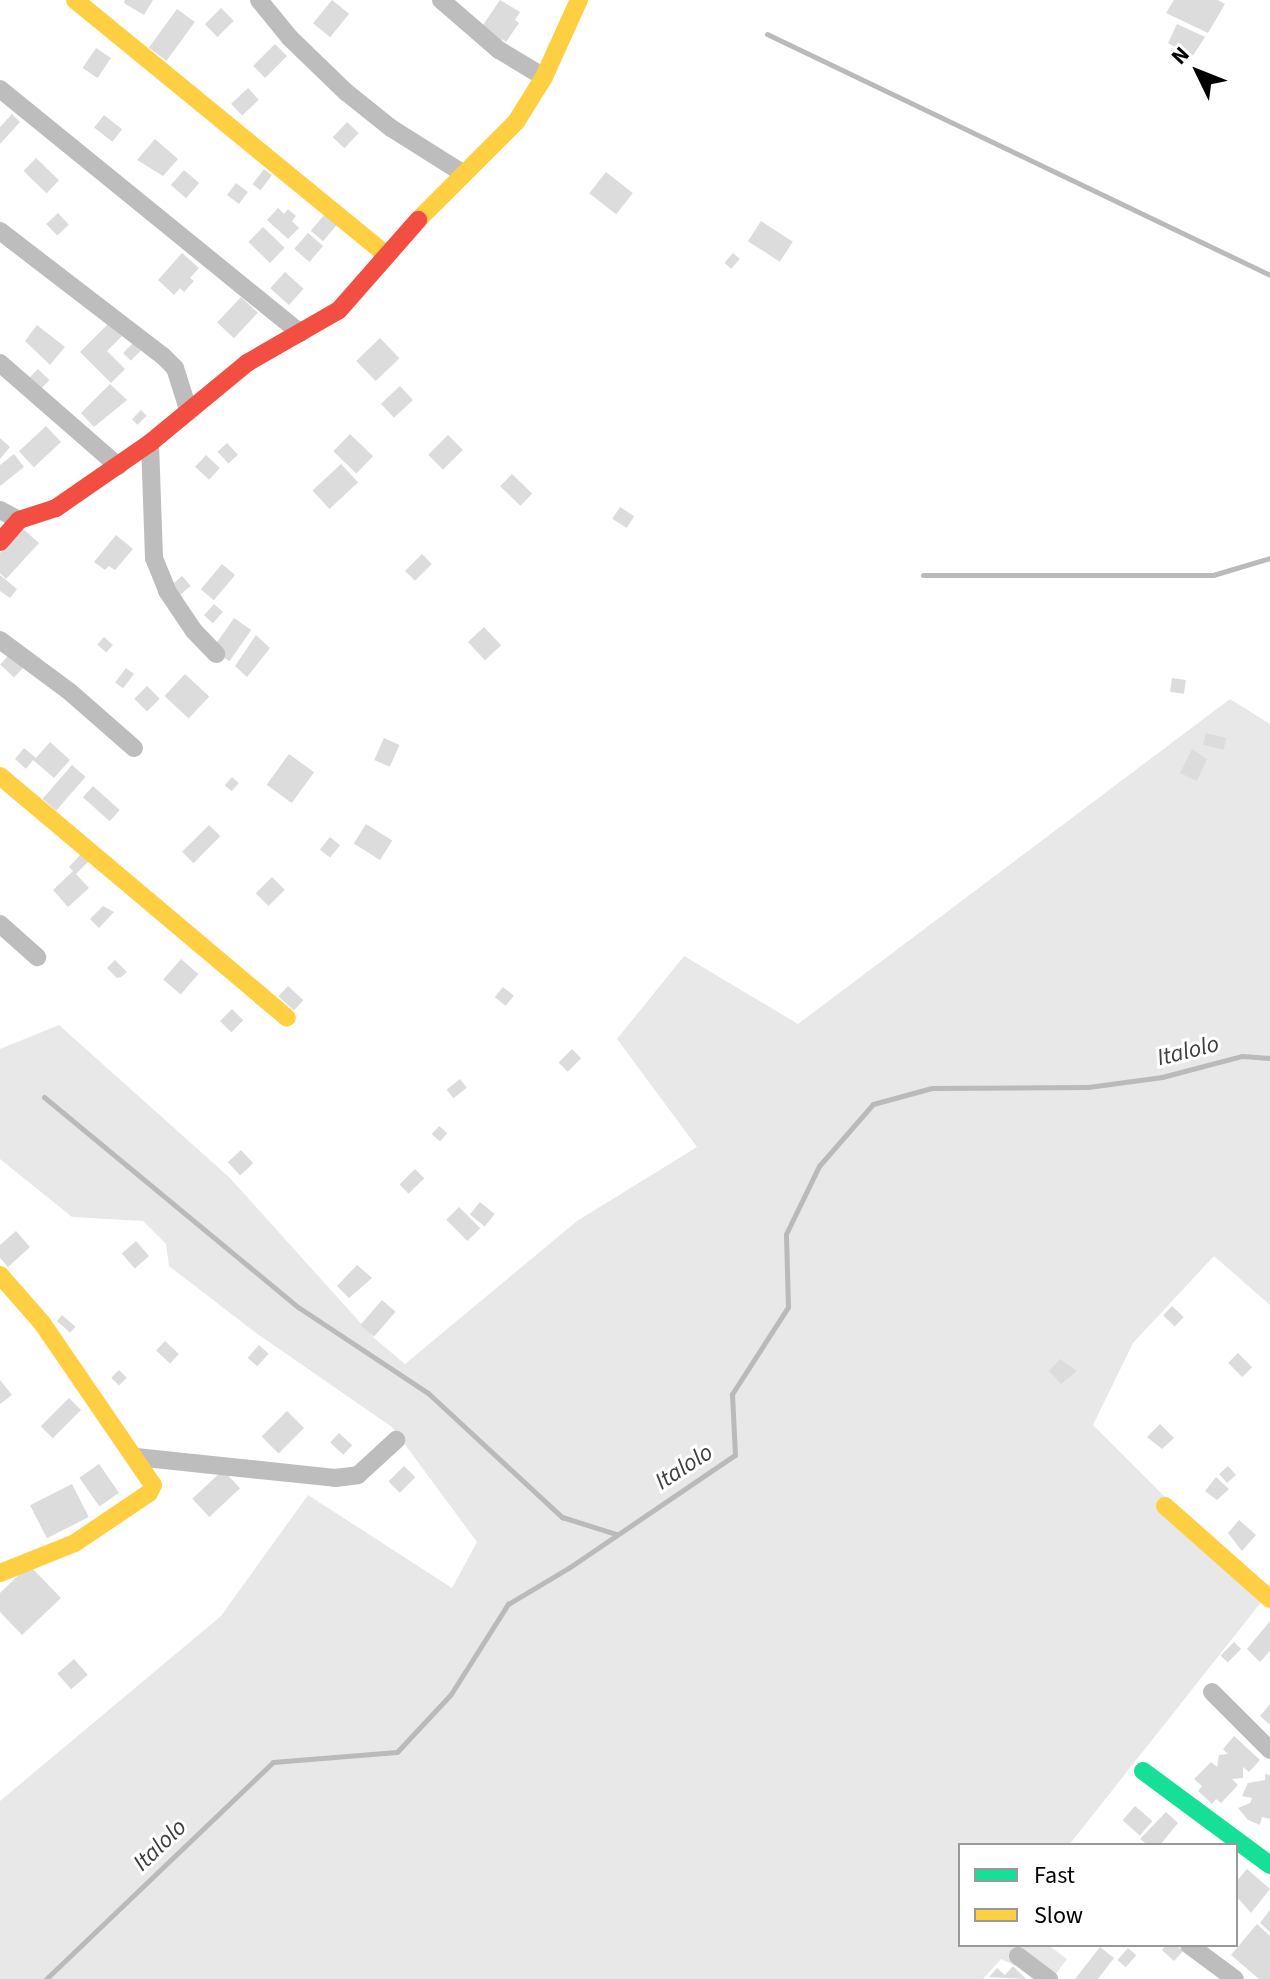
<!DOCTYPE html>
<style>
body{margin:0}
#map{position:relative;width:1270px;height:1979px;overflow:hidden;background:#fff;font-family:"Source Sans 3",sans-serif}
div>[style]{position:absolute}
.green>*{inset:0;background:#e8e8e8}
.stream>*{height:5px;margin:-2.5px;padding:0 2.5px;transform-origin:2.5px;border-radius:2.5px;background:#bababa}
.building>*{inset:0;background:#dcdcdc;transform-origin:0 0}
.street>*{height:18px;margin:-9px;padding:0 9px;transform-origin:9px;border-radius:9px;background:#bdbdbd}
.fast>*{height:18px;margin:-9px;padding:0 9px;transform-origin:9px;border-radius:9px;background:#16e098}
.slow>*{height:18px;margin:-9px;padding:0 9px;transform-origin:9px;border-radius:9px;background:#ffcf43}
.jam>*{height:18px;margin:-9px;padding:0 9px;transform-origin:9px;border-radius:9px;background:#f24e42}
span{translate:-50% -50%;white-space:nowrap;text-align:center;line-height:1.15;-webkit-text-stroke:6px #fff;paint-order:stroke}
.water-label{font-size:24px;color:#3e3e3e;font-style:italic}
.legend{position:absolute;left:958px;top:1843px;width:280px;height:104px;box-sizing:border-box;background:#fff;border:2px solid #999;margin:0;padding:10px 14px;list-style:none;font-size:24px;color:#000}
.legend li{display:flex;align-items:center;gap:16px;height:40px}
.legend b{width:40px;border:2px solid #999}
.north{position:absolute;left:1158px;top:32px;width:80px;height:80px;-webkit-text-stroke:6px #fff;paint-order:stroke;rotate:313deg;font-size:22px;font-weight:700;line-height:32px;text-align:center;color:#000}
.north::after{content:'';display:block;margin:auto;width:28px;height:36px;background:#000;clip-path:polygon(50% 0,100% 100%,50% 72%,0 100%)}
</style>
<div id="map">
<div class="green">
<div style="clip-path:polygon(1230px 699px,1270px 724px,1270px 1305px,1214px 1256px,1133px 1343px,1093px 1425px,1225px 1557px,1262px 1601px,1069px 1845px,960px 1845px,960px 1945px,1048px 1945px,1067px 1959px,1052px 1979px,1043px 1979px,1001px 1959px,983px 1979px,0 1979px,0 1801px,221px 1616px,308px 1495px,452px 1588px,477px 1542px,392px 1427px,256px 1333px,169px 1266px,166px 1244px,143px 1221px,72px 1217px,0 1159px,0 1049px,59px 1025px,230px 1178px,374px 1338px,405px 1364px,577px 1221px,697px 1147px,617px 1039px,684px 956px,798px 1024px)"></div>
</div>
<div class="stream">
<div style="left:767px;top:34px;width:558px;rotate:25.6deg"></div>
<div style="left:923px;top:575px;width:290px"></div>
<div style="left:1213px;top:575px;width:59px;rotate:-16.6deg"></div>
<div style="left:44px;top:1097px;width:330px;rotate:39.6deg"></div>
<div style="left:298px;top:1307px;width:156px;rotate:33.5deg"></div>
<div style="left:428px;top:1393px;width:183px;rotate:42.8deg"></div>
<div style="left:562px;top:1517px;width:57px;rotate:17.5deg"></div>
<div style="left:46px;top:1979px;width:314px;rotate:-43.7deg"></div>
<div style="left:273px;top:1762px;width:124px;rotate:-4.6deg"></div>
<div style="left:397px;top:1752px;width:79px;rotate:-47deg"></div>
<div style="left:451px;top:1694px;width:107px;rotate:-57.7deg"></div>
<div style="left:508px;top:1604px;width:72px;rotate:-30.8deg"></div>
<div style="left:570px;top:1567px;width:199px;rotate:-34.2deg"></div>
<div style="left:735px;top:1455px;width:61px;rotate:-92.8deg"></div>
<div style="left:732px;top:1394px;width:103px;rotate:-57.2deg"></div>
<div style="left:788px;top:1307px;width:73px;rotate:-91.6deg"></div>
<div style="left:786px;top:1234px;width:76px;rotate:-64.1deg"></div>
<div style="left:819px;top:1166px;width:82px;rotate:-48.9deg"></div>
<div style="left:873px;top:1104px;width:61px;rotate:-15.2deg"></div>
<div style="left:932px;top:1088px;width:156px;rotate:-0.4deg"></div>
<div style="left:1088px;top:1087px;width:75px;rotate:-7.7deg"></div>
<div style="left:1162px;top:1077px;width:83px;rotate:-14.7deg"></div>
<div style="left:1242px;top:1056px;width:28px;rotate:4deg"></div>
</div>
<div class="building">
<div style="clip-path:polygon(125px 0,153px 0,144px 15px,124px 3px)"></div>
<div style="left:332px;top:0;width:22px;height:30px;rotate:39deg"></div>
<div style="clip-path:polygon(500px 0,520px 12px,515px 20px,519px 23px,506px 42px,502px 39px,499px 44px,479px 31px)"></div>
<div style="clip-path:polygon(1174px 0,1218px 0,1225px 4px,1208px 33px,1166px 13px)"></div>
<div style="left:221px;top:8px;width:18px;height:23px;rotate:45deg"></div>
<div style="left:177px;top:9px;width:22px;height:48px;rotate:36deg"></div>
<div style="clip-path:polygon(1177px 24px,1205px 37px,1192px 57px,1168px 43px)"></div>
<div style="left:275px;top:44px;width:17px;height:31px;rotate:45deg"></div>
<div style="left:96px;top:48px;width:18px;height:24px;rotate:34deg"></div>
<div style="left:248px;top:88px;width:16px;height:23px;rotate:47deg"></div>
<div style="clip-path:polygon(12px 114px,20px 122px,0 144px,0 127px)"></div>
<div style="left:104px;top:115px;width:23px;height:16px;rotate:38deg"></div>
<div style="left:347px;top:122px;width:16px;height:21px;rotate:43deg"></div>
<div style="clip-path:polygon(155px 139px,178px 159px,163px 176px,137px 160px)"></div>
<div style="left:36px;top:158px;width:32px;height:18px;rotate:44deg"></div>
<div style="left:264px;top:169px;width:10px;height:19px;rotate:37deg"></div>
<div style="left:184px;top:170px;width:20px;height:20px;rotate:41deg"></div>
<div style="left:606px;top:172px;width:34px;height:27px;rotate:38deg"></div>
<div style="left:236px;top:183px;width:15px;height:15px;rotate:37deg"></div>
<div style="clip-path:polygon(278px 208px,284px 214px,288px 209px,296px 216px,292px 221px,299px 228px,288px 239px,267px 220px)"></div>
<div style="left:58px;top:213px;width:16px;height:16px;rotate:47deg"></div>
<div style="left:325px;top:214px;width:16px;height:22px;rotate:40deg"></div>
<div style="left:761px;top:221px;width:38px;height:24px;rotate:33deg"></div>
<div style="left:263px;top:227px;width:30px;height:21px;rotate:44deg"></div>
<div style="left:308px;top:233px;width:20px;height:21px;rotate:41deg"></div>
<div style="clip-path:polygon(182px 253px,199px 268px,190px 278px,194px 281px,184px 292px,180px 288px,174px 295px,158px 280px)"></div>
<div style="left:733px;top:253px;width:9px;height:13px;rotate:41deg"></div>
<div style="left:285px;top:272px;width:25px;height:22px;rotate:42deg"></div>
<div style="left:241px;top:297px;width:23px;height:35px;rotate:43deg"></div>
<div style="clip-path:polygon(109px 323px,122px 336px,107px 351px,125px 369px,111px 383px,80px 352px)"></div>
<div style="clip-path:polygon(37px 325px,65px 347px,50px 365px,25px 341px)"></div>
<div style="left:380px;top:338px;width:28px;height:33px;rotate:46deg"></div>
<div style="left:133px;top:343px;width:11px;height:14px;rotate:45deg"></div>
<div style="left:38px;top:369px;width:16px;height:13px;rotate:45deg"></div>
<div style="clip-path:polygon(110px 384px,127px 400px,94px 427px,81px 413px)"></div>
<div style="left:400px;top:386px;width:19px;height:26px;rotate:47deg"></div>
<div style="left:141px;top:410px;width:8px;height:13px;rotate:45deg"></div>
<div style="left:46px;top:426px;width:22px;height:37px;rotate:47deg"></div>
<div style="left:350px;top:434px;width:32px;height:24px;rotate:44deg"></div>
<div style="left:448px;top:435px;width:21px;height:28px;rotate:45deg"></div>
<div style="clip-path:polygon(0 438px,10px 447px,0 459px)"></div>
<div style="left:227px;top:443px;width:16px;height:13px;rotate:47deg"></div>
<div style="clip-path:polygon(14px 454px,24px 467px,0 486px,0 465px)"></div>
<div style="left:206px;top:455px;width:19px;height:16px;rotate:43deg"></div>
<div style="left:341px;top:464px;width:25px;height:39px;rotate:47deg"></div>
<div style="left:512px;top:474px;width:28px;height:17px;rotate:44deg"></div>
<div style="left:620px;top:507px;width:17px;height:14px;rotate:33deg"></div>
<div style="clip-path:polygon(22px 528px,39px 543px,6px 579px,0 573px,0 553px)"></div>
<div style="clip-path:polygon(116px 535px,133px 549px,115px 570px,109px 566px,105px 570px,94px 562px)"></div>
<div style="left:422px;top:554px;width:14px;height:24px;rotate:45deg"></div>
<div style="left:222px;top:564px;width:17px;height:33px;rotate:40deg"></div>
<div style="clip-path:polygon(0 575px,17px 589px,10px 598px,0 591px)"></div>
<div style="left:182px;top:576px;width:13px;height:14px;rotate:48deg"></div>
<div style="left:214px;top:604px;width:12px;height:15px;rotate:42deg"></div>
<div style="left:234px;top:618px;width:21px;height:38px;rotate:35deg"></div>
<div style="left:484px;top:627px;width:25px;height:22px;rotate:47deg"></div>
<div style="clip-path:polygon(256px 635px,270px 648px,247px 677px,235px 666px)"></div>
<div style="left:104px;top:637px;width:12px;height:10px;rotate:42deg"></div>
<div style="left:9px;top:655px;width:19px;height:13px;rotate:43deg"></div>
<div style="left:126px;top:668px;width:10px;height:18px;rotate:37deg"></div>
<div style="left:185px;top:674px;width:33px;height:30px;rotate:43deg"></div>
<div style="left:1172px;top:678px;width:14px;height:14px;rotate:8deg"></div>
<div style="left:147px;top:686px;width:18px;height:18px;rotate:45deg"></div>
<div style="left:1206px;top:733px;width:21px;height:12px;rotate:14deg"></div>
<div style="left:384px;top:738px;width:17px;height:24px;rotate:24deg"></div>
<div style="clip-path:polygon(50px 742px,70px 760px,54px 778px,33px 760px,26px 769px,15px 759px,24px 748px,36px 758px)"></div>
<div style="clip-path:polygon(1192px 749px,1207px 759px,1197px 781px,1180px 773px)"></div>
<div style="left:289px;top:754px;width:31px;height:38px;rotate:36deg"></div>
<div style="left:72px;top:765px;width:18px;height:45px;rotate:41deg"></div>
<div style="left:232px;top:777px;width:9px;height:11px;rotate:41deg"></div>
<div style="left:93px;top:786px;width:36px;height:15px;rotate:42deg"></div>
<div style="left:366px;top:824px;width:31px;height:23px;rotate:32deg"></div>
<div style="left:209px;top:825px;width:16px;height:38px;rotate:45deg"></div>
<div style="left:330px;top:837px;width:13px;height:16px;rotate:39deg"></div>
<div style="clip-path:polygon(82px 853px,89px 861px,76px 874px,89px 888px,68px 907px,53px 890px,73px 871px,69px 867px)"></div>
<div style="left:272px;top:877px;width:18px;height:23px;rotate:45deg"></div>
<div style="clip-path:polygon(103px 906px,114px 912px,99px 928px,90px 919px)"></div>
<div style="left:181px;top:959px;width:23px;height:27px;rotate:41deg"></div>
<div style="clip-path:polygon(115px 960px,127px 972px,121px 977px,117px 978px,107px 968px)"></div>
<div style="left:288px;top:986px;width:21px;height:14px;rotate:43deg"></div>
<div style="left:503px;top:987px;width:14px;height:13px;rotate:39deg"></div>
<div style="left:232px;top:1009px;width:16px;height:17px;rotate:45deg"></div>
<div style="left:572px;top:1049px;width:13px;height:19px;rotate:45deg"></div>
<div style="left:460px;top:1079px;width:11px;height:17px;rotate:52deg"></div>
<div style="left:439px;top:1126px;width:11px;height:11px;rotate:41deg"></div>
<div style="left:241px;top:1150px;width:18px;height:18px;rotate:47deg"></div>
<div style="left:415px;top:1169px;width:13px;height:22px;rotate:45deg"></div>
<div style="left:480px;top:1202px;width:19px;height:16px;rotate:39deg"></div>
<div style="left:459px;top:1207px;width:30px;height:18px;rotate:45deg"></div>
<div style="clip-path:polygon(16px 1231px,30px 1247px,8px 1267px,0 1258px,0 1245px)"></div>
<div style="left:136px;top:1241px;width:20px;height:19px;rotate:49deg"></div>
<div style="clip-path:polygon(357px 1265px,372px 1278px,349px 1298px,337px 1286px)"></div>
<div style="left:382px;top:1300px;width:18px;height:33px;rotate:41deg"></div>
<div style="left:1172px;top:1306px;width:16px;height:13px;rotate:43deg"></div>
<div style="left:62px;top:1315px;width:18px;height:8px;rotate:41deg"></div>
<div style="left:165px;top:1341px;width:19px;height:13px;rotate:43deg"></div>
<div style="left:259px;top:1345px;width:13px;height:17px;rotate:42deg"></div>
<div style="left:1238px;top:1353px;width:20px;height:14px;rotate:45deg"></div>
<div style="clip-path:polygon(1060px 1359px,1077px 1371px,1061px 1384px,1049px 1371px)"></div>
<div style="left:119px;top:1370px;width:11px;height:11px;rotate:45deg"></div>
<div style="clip-path:polygon(0 1380px,12px 1395px,0 1404px)"></div>
<div style="left:69px;top:1398px;width:17px;height:40px;rotate:45deg"></div>
<div style="left:287px;top:1411px;width:24px;height:36px;rotate:45deg"></div>
<div style="clip-path:polygon(1160px 1424px,1174px 1438px,1162px 1449px,1147px 1437px)"></div>
<div style="left:339px;top:1433px;width:18px;height:13px;rotate:43deg"></div>
<div style="left:99px;top:1464px;width:35px;height:24px;rotate:55deg"></div>
<div style="left:404px;top:1466px;width:16px;height:22px;rotate:45deg"></div>
<div style="left:1228px;top:1466px;width:12px;height:12px;rotate:48deg"></div>
<div style="left:223px;top:1470px;width:25px;height:42px;rotate:47deg"></div>
<div style="clip-path:polygon(1216px 1477px,1229px 1489px,1217px 1500px,1205px 1491px)"></div>
<div style="left:72px;top:1484px;width:37px;height:47px;rotate:63deg"></div>
<div style="clip-path:polygon(1239px 1520px,1256px 1535px,1242px 1551px,1228px 1533px)"></div>
<div style="clip-path:polygon(29px 1565px,61px 1598px,22px 1635px,0 1612px,0 1593px)"></div>
<div style="clip-path:polygon(1270px 1621px,1270px 1651px,1260px 1662px,1247px 1649px)"></div>
<div style="left:1234px;top:1642px;width:10px;height:19px;rotate:45deg"></div>
<div style="left:74px;top:1659px;width:21px;height:22px;rotate:49deg"></div>
<div style="clip-path:polygon(1270px 1704px,1270px 1725px,1260px 1716px)"></div>
<div style="clip-path:polygon(1234px 1736px,1260px 1760px,1249px 1772px,1243px 1767px,1243px 1778px,1232px 1779px,1238px 1785px,1221px 1803px,1216px 1799px,1212px 1804px,1198px 1791px,1202px 1786px,1194px 1779px,1211px 1762px,1217px 1767px,1219px 1755px,1228px 1754px,1223px 1749px)"></div>
<div style="clip-path:polygon(1265px 1774px,1270px 1775px,1270px 1819px,1262px 1817px,1260px 1825px,1248px 1820px,1238px 1808px,1250px 1803px,1252px 1798px,1242px 1796px,1248px 1783px,1265px 1780px)"></div>
<div style="left:1135px;top:1806px;width:23px;height:19px;rotate:41deg"></div>
<div style="clip-path:polygon(1166px 1812px,1178px 1823px,1160px 1845px,1148px 1845px,1140px 1839px)"></div>
<div style="clip-path:polygon(1247px 1869px,1270px 1889px,1251px 1913px,1236px 1896px,1236px 1882px)"></div>
<div style="clip-path:polygon(1270px 1910px,1270px 1932px,1260px 1923px)"></div>
<div style="clip-path:polygon(1257px 1924px,1270px 1936px,1270px 1979px,1259px 1979px,1231px 1955px)"></div>
<div style="clip-path:polygon(1166px 1945px,1176px 1945px,1183px 1951px,1174px 1961px,1162px 1950px)"></div>
<div style="clip-path:polygon(1100px 1947px,1114px 1958px,1098px 1979px,1075px 1979px)"></div>
<div style="left:1128px;top:1948px;width:11px;height:16px;rotate:41deg"></div>
<div style="clip-path:polygon(1013px 1966px,1026px 1979px,989px 1977px,997px 1968px,1005px 1975px)"></div>
</div>
<div class="street">
<div style="left:259px;top:0;width:49px;rotate:50.8deg"></div>
<div style="left:290px;top:38px;width:78px;rotate:44deg"></div>
<div style="left:346px;top:92px;width:58px;rotate:38.7deg"></div>
<div style="left:391px;top:128px;width:86px;rotate:32.2deg"></div>
<div style="left:441px;top:0;width:77px;rotate:40.8deg"></div>
<div style="left:499px;top:50px;width:52px;rotate:31deg"></div>
<div style="left:0;top:89px;width:387px;rotate:39.1deg"></div>
<div style="left:0;top:231px;width:205px;rotate:37.5deg"></div>
<div style="left:163px;top:356px;width:17px;rotate:45deg"></div>
<div style="left:175px;top:368px;width:43px;rotate:72.4deg"></div>
<div style="left:0;top:363px;width:157px;rotate:41.1deg"></div>
<div style="left:150px;top:443px;width:115px;rotate:88deg"></div>
<div style="left:154px;top:558px;width:35px;rotate:68deg"></div>
<div style="left:167px;top:591px;width:48px;rotate:56deg"></div>
<div style="left:194px;top:631px;width:32px;rotate:46deg"></div>
<div style="left:0;top:510px;width:21px;rotate:28deg"></div>
<div style="left:0;top:640px;width:87px;rotate:36.6deg"></div>
<div style="left:70px;top:692px;width:85px;rotate:41.2deg"></div>
<div style="left:0;top:924px;width:50px;rotate:41.7deg"></div>
<div style="left:136px;top:1457px;width:200px;rotate:6deg"></div>
<div style="left:335px;top:1478px;width:23px;rotate:-7deg"></div>
<div style="left:358px;top:1475px;width:52px;rotate:-42.6deg"></div>
<div style="left:1212px;top:1692px;width:82px;rotate:45deg"></div>
<div style="left:1189px;top:1945px;width:57px;rotate:36.5deg"></div>
<div style="left:1018px;top:1956px;width:39px;rotate:37deg"></div>
</div>
<div class="fast">
<div style="left:1143px;top:1771px;width:158px;rotate:36.5deg"></div>
</div>
<div class="slow">
<div style="left:75px;top:0;width:402px;rotate:39.3deg"></div>
<div style="left:418px;top:220px;width:139px;rotate:-45deg"></div>
<div style="left:516px;top:122px;width:53px;rotate:-58.1deg"></div>
<div style="left:544px;top:77px;width:85px;rotate:-65.6deg"></div>
<div style="left:0;top:776px;width:375px;rotate:40.1deg"></div>
<div style="left:0;top:1275px;width:64px;rotate:48.8deg"></div>
<div style="left:42px;top:1323px;width:196px;rotate:55.6deg"></div>
<div style="left:153px;top:1485px;width:9px;rotate:117deg"></div>
<div style="left:149px;top:1493px;width:89px;rotate:146deg"></div>
<div style="left:75px;top:1543px;width:81px;rotate:158.2deg"></div>
<div style="left:1165px;top:1506px;width:140px;rotate:41.5deg"></div>
</div>
<div class="jam">
<div style="left:0;top:542px;width:29px;rotate:-49deg"></div>
<div style="left:19px;top:520px;width:39px;rotate:-18deg"></div>
<div style="left:56px;top:508px;width:114px;rotate:-34.7deg"></div>
<div style="left:150px;top:443px;width:126px;rotate:-39.5deg"></div>
<div style="left:247px;top:363px;width:106px;rotate:-29.9deg"></div>
<div style="left:339px;top:310px;width:120px;rotate:-48.7deg"></div>
</div>
<div class="water-label">
<span style="left:1188px;top:1051px;rotate:-14deg">Italolo</span>
<span style="left:684px;top:1467px;rotate:-33deg">Italolo</span>
<span style="left:160px;top:1845px;rotate:-44deg">Italolo</span>
</div>
<ul class="legend">
<li><b style="height:10px;background:#16e098"></b>Fast</li>
<li><b style="height:10px;background:#ffcf43"></b>Slow</li>
</ul>
<div class="north">N</div>
</div>
